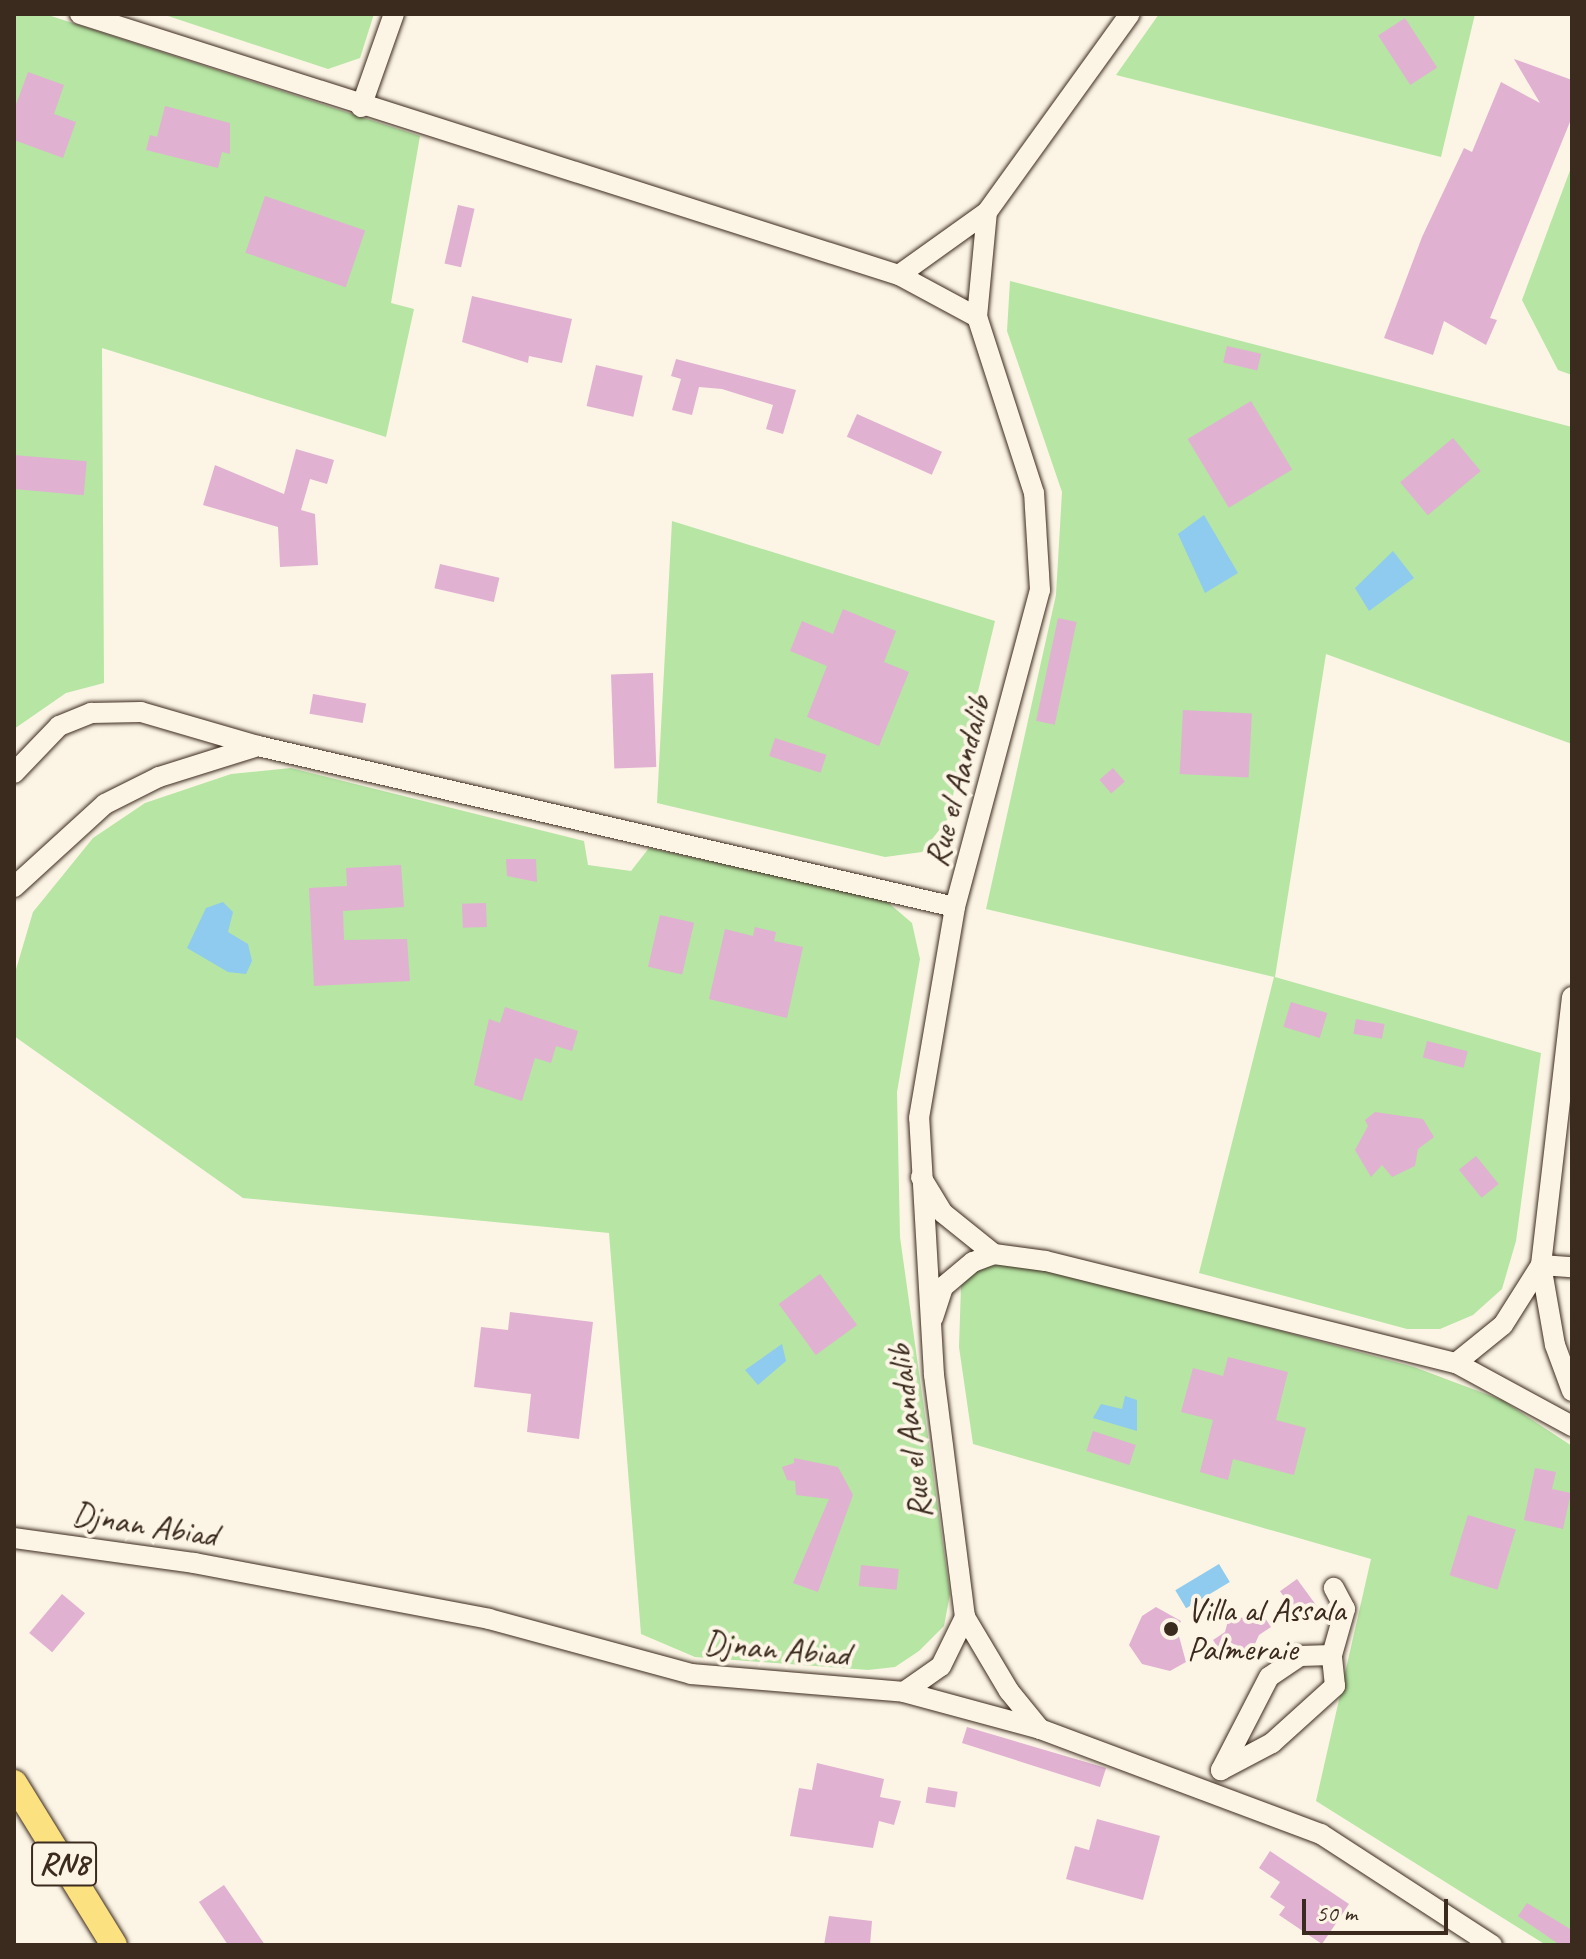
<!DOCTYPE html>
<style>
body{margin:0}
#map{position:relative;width:1586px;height:1959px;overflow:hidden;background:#fcf5e5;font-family:Caveat,sans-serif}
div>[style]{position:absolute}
.green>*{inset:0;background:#b6e5a4}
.water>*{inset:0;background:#8ecbee;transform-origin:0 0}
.building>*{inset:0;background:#e1b1d2;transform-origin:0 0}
.roads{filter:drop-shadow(0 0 2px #3b2a1e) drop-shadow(0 0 2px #3b2a1e)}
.minor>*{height:20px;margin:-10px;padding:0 10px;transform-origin:10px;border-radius:10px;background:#fcf5e5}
.major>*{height:26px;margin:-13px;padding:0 13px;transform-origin:13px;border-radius:13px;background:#fbe180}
.dots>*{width:22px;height:22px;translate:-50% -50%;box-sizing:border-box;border:4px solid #fcf5e5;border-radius:50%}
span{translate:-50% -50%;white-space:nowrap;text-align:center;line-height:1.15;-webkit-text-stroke:8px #fcf5e5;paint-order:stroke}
.shield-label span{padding:2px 6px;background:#fcf5e5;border:2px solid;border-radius:6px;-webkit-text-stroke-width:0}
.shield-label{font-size:32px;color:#3b2a1e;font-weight:700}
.street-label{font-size:34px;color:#3b2a1e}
.poi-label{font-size:34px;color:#3b2a1e}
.left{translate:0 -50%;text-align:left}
.frame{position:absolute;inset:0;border:16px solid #3b2a1e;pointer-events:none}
.scale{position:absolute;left:1302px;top:1899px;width:146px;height:36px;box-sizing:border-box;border:4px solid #3b2a1e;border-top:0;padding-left:10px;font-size:24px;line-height:28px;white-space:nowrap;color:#3b2a1e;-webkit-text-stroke:6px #fcf5e5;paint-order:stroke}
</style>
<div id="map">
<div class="green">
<div style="clip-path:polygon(14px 14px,45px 14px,420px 136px,391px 303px,414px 309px,386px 437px,102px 348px,104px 683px,66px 693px,14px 729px)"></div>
<div style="clip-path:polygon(162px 14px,374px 14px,360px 58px,328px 69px)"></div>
<div style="clip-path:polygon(1159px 14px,1475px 14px,1441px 157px,1116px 75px)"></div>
<div style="clip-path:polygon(1572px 165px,1572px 375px,1558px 370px,1522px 300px)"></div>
<div style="clip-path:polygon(1010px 281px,1572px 427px,1572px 744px,1326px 654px,1275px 977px,1541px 1053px,1516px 1241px,1502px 1289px,1473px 1315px,1440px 1329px,1407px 1329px,1199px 1273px,1274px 977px,986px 909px,1056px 595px,1062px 492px,1007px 331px)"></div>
<div style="clip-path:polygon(672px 521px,995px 621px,947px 820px,922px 852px,885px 857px,657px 803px)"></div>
<div style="clip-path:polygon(291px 768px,584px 841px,588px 865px,631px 871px,649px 848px,884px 899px,912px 923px,920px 959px,897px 1092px,900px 1237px,950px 1594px,944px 1626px,919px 1651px,895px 1667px,868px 1670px,695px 1657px,641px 1634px,609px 1233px,243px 1198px,14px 1036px,14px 976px,33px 912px,93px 838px,145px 803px,231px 774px)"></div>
<div style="clip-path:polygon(1018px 1260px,1414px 1367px,1502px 1400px,1572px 1446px,1572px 1945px,1546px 1945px,1316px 1801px,1371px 1559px,973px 1444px,959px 1347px,961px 1286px,974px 1270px)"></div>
</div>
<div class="water">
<div style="clip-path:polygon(1204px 515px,1238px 573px,1205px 593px,1178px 534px)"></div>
<div style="clip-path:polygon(1393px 551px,1414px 578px,1369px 611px,1355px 588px)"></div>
<div style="clip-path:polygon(223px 902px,233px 912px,228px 932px,248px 944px,252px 961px,246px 974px,228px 972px,187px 948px,206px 908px)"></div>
<div style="clip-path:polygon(782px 1344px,786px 1361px,758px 1385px,745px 1370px)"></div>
<div style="clip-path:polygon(1125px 1396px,1137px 1400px,1137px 1431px,1093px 1418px,1101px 1404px,1122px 1409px)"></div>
<div style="left:1219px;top:1564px;width:21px;height:51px;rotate:59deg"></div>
</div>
<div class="building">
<div style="left:1405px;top:18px;width:59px;height:32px;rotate:57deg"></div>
<div style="clip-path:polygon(1514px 59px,1572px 80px,1572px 117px,1490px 318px,1497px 320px,1486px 345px,1444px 321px,1433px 355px,1384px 338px,1422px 237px,1464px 148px,1472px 152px,1501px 82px,1540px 103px)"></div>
<div style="clip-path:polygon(28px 72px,64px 85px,54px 114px,76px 122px,63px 158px,14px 140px,14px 110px)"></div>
<div style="clip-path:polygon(165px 106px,230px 123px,230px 154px,222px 152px,218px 168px,146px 150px,150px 135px,157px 137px)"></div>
<div style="left:265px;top:196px;width:106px;height:60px;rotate:19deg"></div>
<div style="left:458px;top:205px;width:17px;height:60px;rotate:13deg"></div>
<div style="clip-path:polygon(472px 296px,572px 319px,562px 363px,529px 356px,528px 363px,462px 342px)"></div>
<div style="left:1227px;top:346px;width:35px;height:17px;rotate:13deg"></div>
<div style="clip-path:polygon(676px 359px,796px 390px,783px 434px,766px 429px,773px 405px,722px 389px,699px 387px,692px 415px,672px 410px,681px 379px,671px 376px)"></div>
<div style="left:596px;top:365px;width:48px;height:42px;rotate:13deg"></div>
<div style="left:1251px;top:401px;width:80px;height:74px;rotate:59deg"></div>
<div style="left:857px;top:414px;width:93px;height:25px;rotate:24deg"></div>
<div style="left:1453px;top:438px;width:43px;height:69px;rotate:50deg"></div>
<div style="clip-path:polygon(296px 449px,334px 460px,327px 484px,310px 479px,301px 510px,315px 514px,318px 565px,280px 567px,278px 527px,203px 505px,215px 465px,284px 494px)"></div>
<div style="left:14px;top:455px;width:73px;height:34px;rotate:5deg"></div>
<div style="left:440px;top:564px;width:61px;height:25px;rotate:13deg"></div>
<div style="clip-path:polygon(843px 609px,896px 631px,884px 662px,909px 672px,879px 746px,807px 717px,827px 666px,790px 651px,802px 621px,833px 634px)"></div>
<div style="left:1058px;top:618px;width:19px;height:105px;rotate:12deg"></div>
<div style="left:653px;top:673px;width:94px;height:42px;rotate:88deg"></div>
<div style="left:313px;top:694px;width:54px;height:20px;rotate:10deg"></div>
<div style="left:1183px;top:710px;width:69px;height:64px;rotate:3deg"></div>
<div style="left:775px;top:738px;width:54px;height:19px;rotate:18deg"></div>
<div style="left:1113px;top:768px;width:18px;height:18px;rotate:49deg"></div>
<div style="clip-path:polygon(506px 859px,536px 859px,537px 882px,507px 876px)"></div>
<div style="clip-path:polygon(401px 865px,404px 907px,343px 911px,344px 940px,407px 939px,410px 981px,314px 986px,309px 888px,347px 886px,346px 868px)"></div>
<div style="left:486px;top:903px;width:24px;height:24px;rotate:88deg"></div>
<div style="left:660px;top:915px;width:35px;height:53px;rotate:13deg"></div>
<div style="clip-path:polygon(755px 927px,776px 932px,774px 941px,803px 947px,787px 1018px,709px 999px,725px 929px,753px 936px)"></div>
<div style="left:1291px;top:1002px;width:38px;height:26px;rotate:17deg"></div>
<div style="clip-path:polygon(505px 1007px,578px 1031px,572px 1051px,556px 1046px,551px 1063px,535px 1058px,522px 1101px,474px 1085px,489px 1019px,500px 1023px)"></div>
<div style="left:1356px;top:1019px;width:29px;height:15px;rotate:10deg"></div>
<div style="left:1427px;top:1041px;width:42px;height:17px;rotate:14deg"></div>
<div style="clip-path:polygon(1375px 1112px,1423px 1119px,1434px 1137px,1418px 1149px,1415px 1166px,1392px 1177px,1382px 1165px,1371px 1177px,1355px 1150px,1368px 1126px,1365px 1120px)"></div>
<div style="left:1476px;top:1156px;width:36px;height:22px;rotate:51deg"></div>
<div style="left:820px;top:1274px;width:63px;height:51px;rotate:54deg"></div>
<div style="clip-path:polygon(510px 1312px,593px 1322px,579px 1439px,527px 1432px,531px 1394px,474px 1387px,481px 1327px,508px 1330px)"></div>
<div style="clip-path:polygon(1228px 1357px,1288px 1372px,1276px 1420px,1306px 1428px,1294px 1475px,1233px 1459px,1228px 1480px,1200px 1472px,1213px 1420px,1181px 1412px,1193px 1368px,1223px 1376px)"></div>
<div style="left:1093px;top:1431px;width:45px;height:21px;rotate:18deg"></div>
<div style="clip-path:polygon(794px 1458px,838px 1467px,853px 1495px,818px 1592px,793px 1583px,829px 1499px,796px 1495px,795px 1481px,787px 1480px,782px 1467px,794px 1463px)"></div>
<div style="clip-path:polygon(1535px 1468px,1556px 1472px,1552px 1489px,1571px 1493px,1563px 1529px,1524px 1520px)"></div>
<div style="left:1468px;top:1515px;width:50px;height:63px;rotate:17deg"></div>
<div style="left:861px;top:1565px;width:38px;height:21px;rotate:6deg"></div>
<div style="left:1297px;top:1579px;width:36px;height:21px;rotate:54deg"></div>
<div style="left:62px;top:1594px;width:30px;height:51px;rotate:40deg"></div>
<div style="clip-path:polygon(1156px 1607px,1181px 1621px,1177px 1629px,1186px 1662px,1170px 1671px,1142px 1664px,1129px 1645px,1142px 1616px)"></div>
<div style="clip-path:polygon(1259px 1609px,1271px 1627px,1259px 1635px,1249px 1657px,1242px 1647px,1225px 1658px,1213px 1640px,1225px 1632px,1229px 1617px,1245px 1618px)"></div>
<div style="clip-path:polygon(967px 1727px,1106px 1768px,1100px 1787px,962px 1743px)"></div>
<div style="clip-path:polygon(817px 1763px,884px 1779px,880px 1797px,901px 1801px,894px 1825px,879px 1821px,873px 1848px,790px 1836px,799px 1788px,812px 1790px)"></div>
<div style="left:928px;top:1787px;width:30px;height:16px;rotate:9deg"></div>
<div style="clip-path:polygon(1097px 1819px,1160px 1836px,1143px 1900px,1066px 1879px,1075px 1846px,1089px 1850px)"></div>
<div style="clip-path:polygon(1270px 1851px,1349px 1904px,1322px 1944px,1279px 1915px,1285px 1907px,1270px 1897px,1280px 1882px,1259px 1868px)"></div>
<div style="clip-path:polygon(224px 1885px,265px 1945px,228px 1945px,199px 1902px)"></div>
<div style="clip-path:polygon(1527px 1903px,1572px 1930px,1572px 1945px,1560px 1945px,1518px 1916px)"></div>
<div style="clip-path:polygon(829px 1916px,872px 1921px,870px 1945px,824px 1945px)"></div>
</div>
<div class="roads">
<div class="minor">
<div style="left:80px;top:14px;width:860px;rotate:17.68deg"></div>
<div style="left:899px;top:275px;width:89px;rotate:28.3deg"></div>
<div style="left:361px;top:107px;width:99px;rotate:-70.5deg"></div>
<div style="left:899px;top:275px;width:108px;rotate:-35.6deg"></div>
<div style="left:14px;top:773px;width:65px;rotate:-46.2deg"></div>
<div style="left:59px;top:726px;width:35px;rotate:-22deg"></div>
<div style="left:91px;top:713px;width:50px;rotate:-1.1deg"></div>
<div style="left:141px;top:712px;width:122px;rotate:16.2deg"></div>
<div style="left:258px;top:746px;width:715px;rotate:13.01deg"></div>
<div style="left:14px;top:887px;width:123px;rotate:-42.4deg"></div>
<div style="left:105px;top:804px;width:60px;rotate:-26.6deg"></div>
<div style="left:159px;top:777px;width:104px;rotate:-17.4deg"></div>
<div style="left:1572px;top:997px;width:270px;rotate:96.6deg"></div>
<div style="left:1541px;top:1265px;width:81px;rotate:80.1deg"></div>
<div style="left:1555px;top:1345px;width:49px;rotate:69.7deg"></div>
<div style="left:921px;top:1177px;width:42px;rotate:58.6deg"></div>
<div style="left:943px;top:1213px;width:65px;rotate:38.8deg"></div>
<div style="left:933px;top:1318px;width:33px;rotate:-72deg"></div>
<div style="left:943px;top:1287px;width:39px;rotate:-40deg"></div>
<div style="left:973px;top:1262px;width:22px;rotate:-21deg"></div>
<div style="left:994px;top:1254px;width:52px;rotate:7.7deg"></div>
<div style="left:1046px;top:1261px;width:422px;rotate:14deg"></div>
<div style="left:1456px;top:1363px;width:132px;rotate:28.5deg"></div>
<div style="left:1456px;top:1363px;width:60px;rotate:-39deg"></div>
<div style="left:1503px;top:1325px;width:71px;rotate:-57.7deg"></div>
<div style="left:1541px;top:1265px;width:31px;rotate:4deg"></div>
<div style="left:14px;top:1538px;width:182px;rotate:7.9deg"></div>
<div style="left:194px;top:1563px;width:300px;rotate:10.7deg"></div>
<div style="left:489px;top:1619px;width:209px;rotate:15.2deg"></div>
<div style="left:691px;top:1674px;width:214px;rotate:4.8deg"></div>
<div style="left:904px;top:1692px;width:141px;rotate:15.2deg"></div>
<div style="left:1040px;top:1729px;width:300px;rotate:20.5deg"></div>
<div style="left:1321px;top:1834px;width:204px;rotate:33deg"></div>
<div style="left:965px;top:1617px;width:86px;rotate:59.3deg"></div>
<div style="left:1009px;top:1691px;width:49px;rotate:50.8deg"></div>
<div style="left:1332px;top:1655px;width:32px;rotate:178deg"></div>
<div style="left:1300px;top:1656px;width:37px;rotate:146deg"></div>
<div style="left:1269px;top:1677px;width:105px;rotate:117.3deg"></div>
<div style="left:1221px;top:1770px;width:58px;rotate:-27.9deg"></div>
<div style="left:1272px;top:1743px;width:85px;rotate:-42.1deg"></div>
<div style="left:1335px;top:1686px;width:31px;rotate:-96deg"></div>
<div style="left:1332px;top:1655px;width:48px;rotate:-74.2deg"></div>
<div style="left:1345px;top:1609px;width:24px;rotate:-118deg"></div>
<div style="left:904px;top:1692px;width:45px;rotate:-35.1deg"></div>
<div style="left:941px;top:1666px;width:55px;rotate:-63.9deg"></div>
<div style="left:965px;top:1617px;width:244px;rotate:-97.3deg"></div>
<div style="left:934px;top:1375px;width:257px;rotate:-93.3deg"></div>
<div style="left:919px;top:1118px;width:214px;rotate:-80.3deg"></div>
<div style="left:955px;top:907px;width:328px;rotate:-75deg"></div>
<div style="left:1040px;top:590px;width:97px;rotate:-93.5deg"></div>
<div style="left:1034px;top:493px;width:185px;rotate:-107.9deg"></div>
<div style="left:977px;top:317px;width:105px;rotate:-84.6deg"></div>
<div style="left:987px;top:212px;width:244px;rotate:-54.2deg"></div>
</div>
<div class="major">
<div style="left:14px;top:1783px;width:190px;rotate:58.3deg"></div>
</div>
</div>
<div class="dots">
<div style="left:1171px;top:1629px;background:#3b2a1e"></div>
</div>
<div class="shield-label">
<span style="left:64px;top:1864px">RN8</span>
</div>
<div class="street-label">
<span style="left:957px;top:781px;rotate:-75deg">Rue el Aandalib</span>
<span style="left:909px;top:1432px;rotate:-97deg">Rue el Aandalib</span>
<span style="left:145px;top:1524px;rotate:9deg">Djnan Abiad</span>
<span style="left:777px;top:1648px;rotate:5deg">Djnan Abiad</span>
</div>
<div class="poi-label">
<span class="left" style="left:1187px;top:1629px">Villa al Assala<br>Palmeraie</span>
</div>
<div class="frame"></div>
<div class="scale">50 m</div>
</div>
